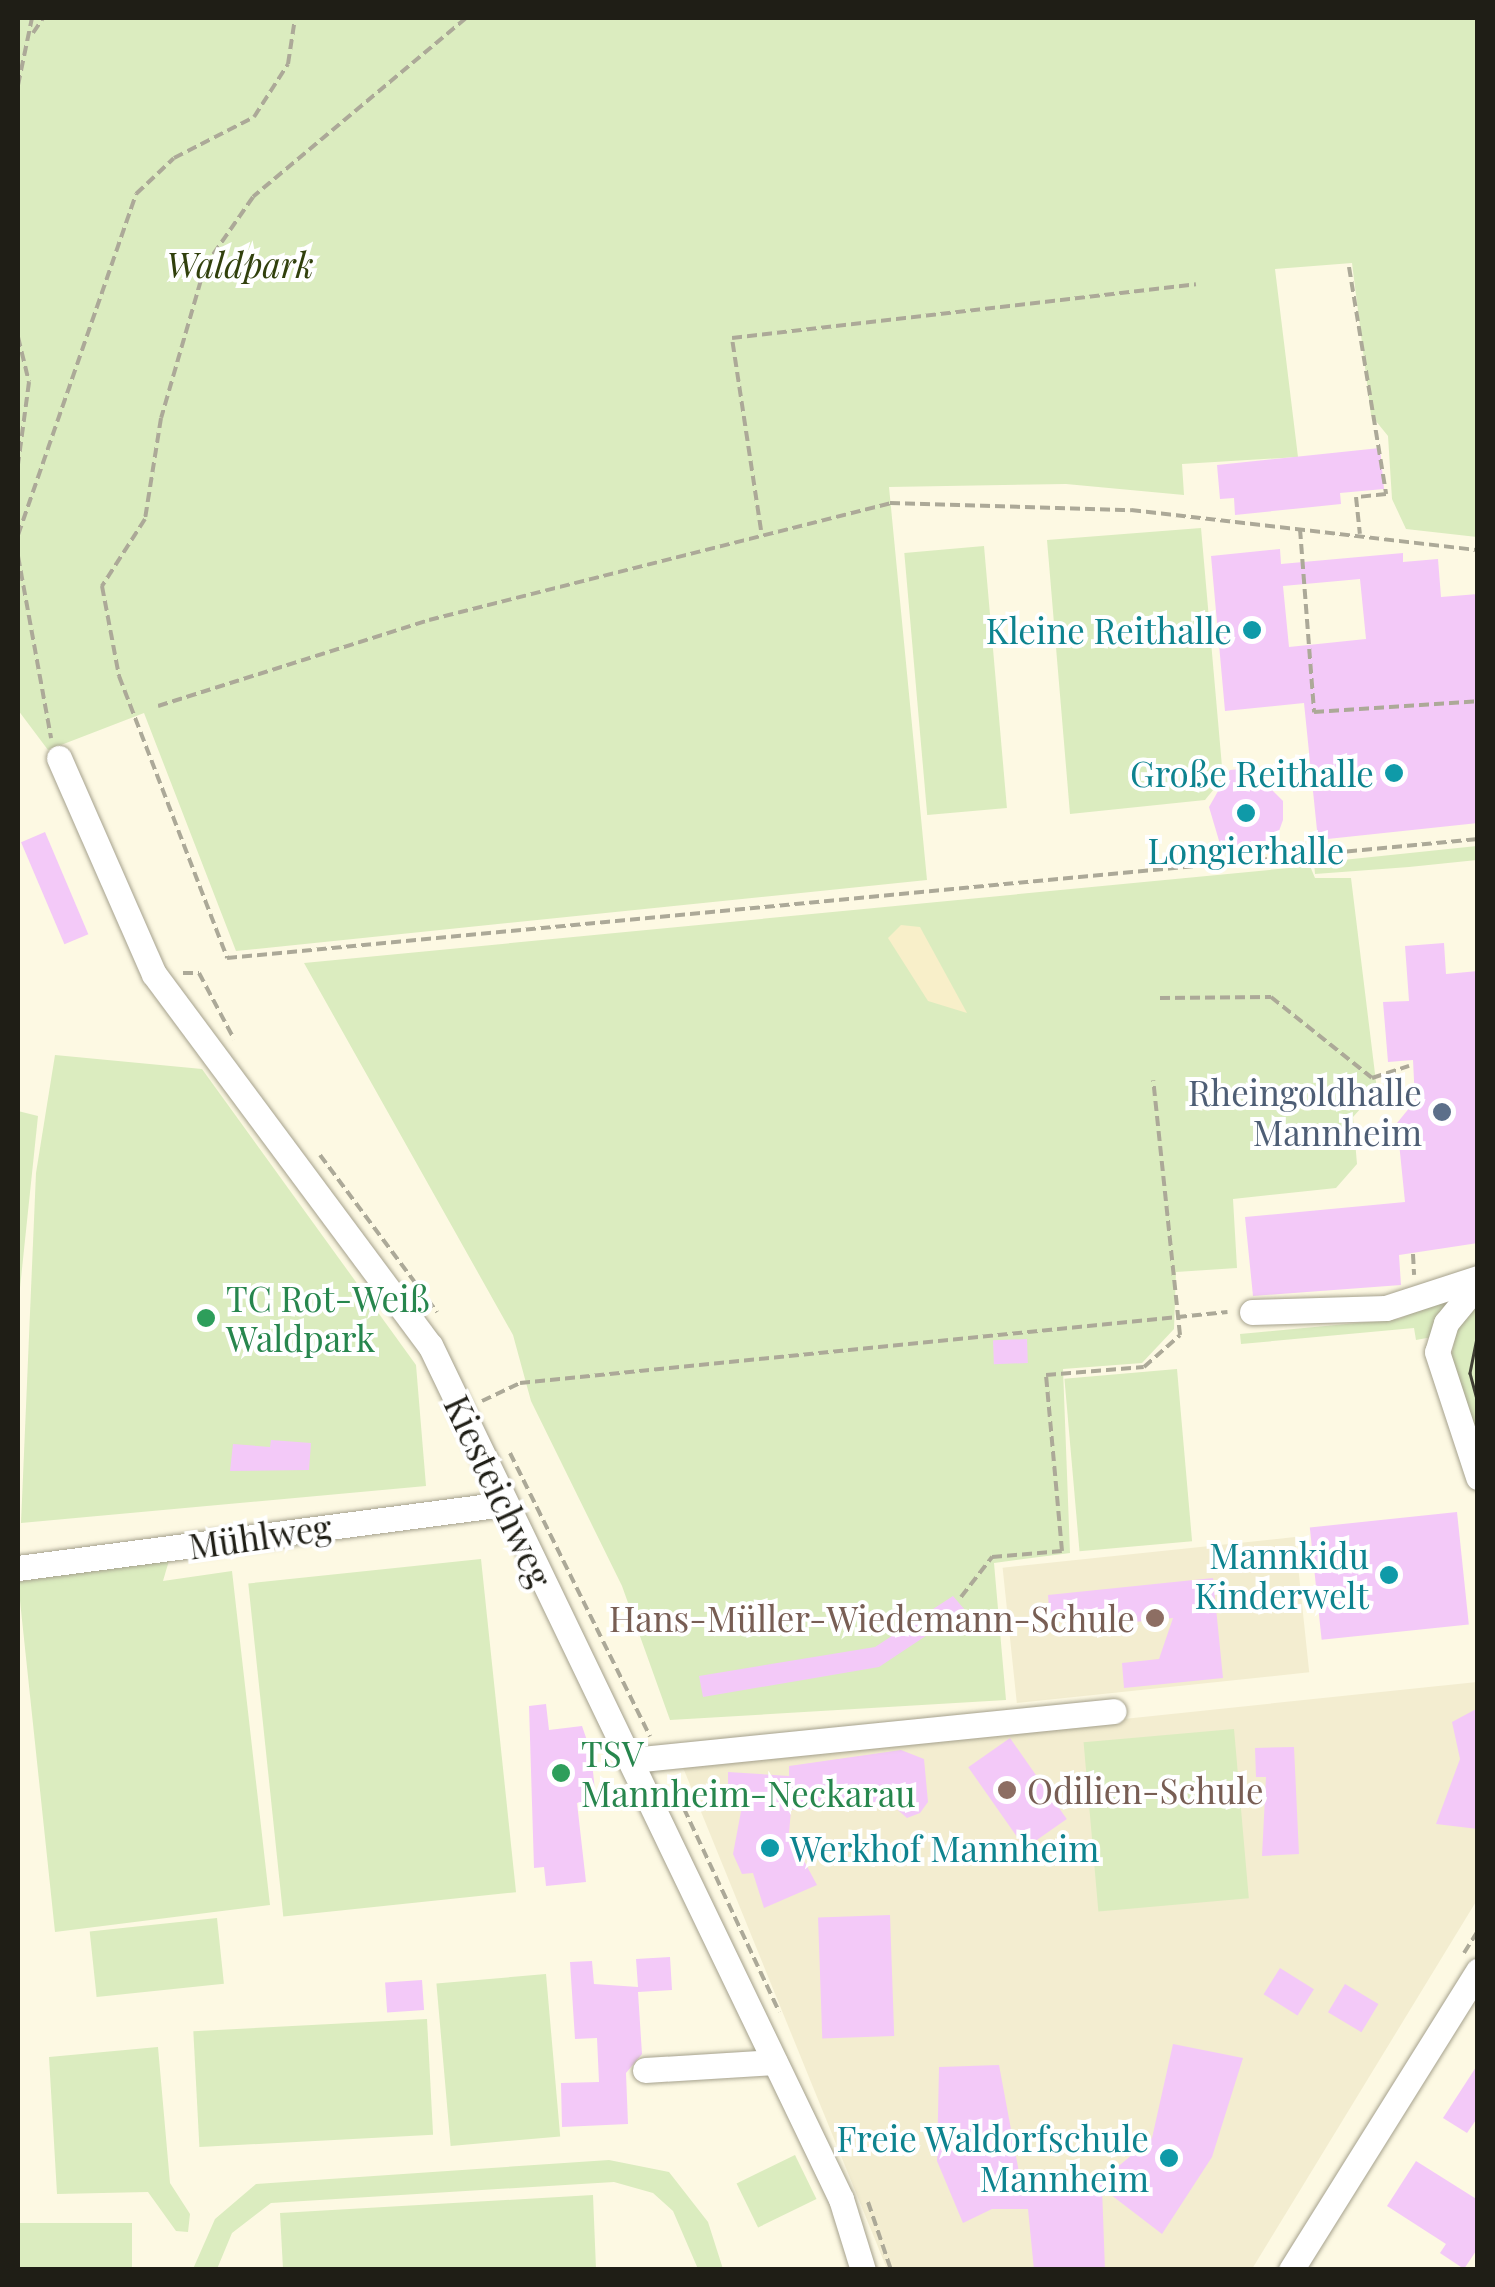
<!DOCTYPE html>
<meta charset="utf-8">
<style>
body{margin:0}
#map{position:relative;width:1495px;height:2287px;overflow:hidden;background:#fdf9e3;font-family:"Playfair Display",serif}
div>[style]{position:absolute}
.built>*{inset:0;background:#f3edd0;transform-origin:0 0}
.green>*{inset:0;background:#dbecbf;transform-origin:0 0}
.sand>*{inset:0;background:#f8efc9}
.building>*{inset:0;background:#f3c9f8;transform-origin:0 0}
.path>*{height:4px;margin-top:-2px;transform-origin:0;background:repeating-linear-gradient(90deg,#aca998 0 10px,transparent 0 15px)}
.roads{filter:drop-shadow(0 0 2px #a5a18d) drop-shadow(0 0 2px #a5a18d)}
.minor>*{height:25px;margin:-12.5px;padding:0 12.5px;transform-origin:12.5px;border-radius:12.5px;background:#fff}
.tram>*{height:2.5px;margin:-1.25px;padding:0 1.25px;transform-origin:1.25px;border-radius:1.25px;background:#414036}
.dots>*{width:28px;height:28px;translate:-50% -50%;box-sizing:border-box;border:5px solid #fff;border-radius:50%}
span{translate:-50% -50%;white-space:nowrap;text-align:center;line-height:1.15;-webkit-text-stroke:8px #fff;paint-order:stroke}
.park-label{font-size:35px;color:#31400c;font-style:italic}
.culture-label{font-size:35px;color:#0d838f}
.right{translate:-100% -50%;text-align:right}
.left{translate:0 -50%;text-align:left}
.service-label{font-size:35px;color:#4e5e75}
.leisure-label{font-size:35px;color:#27864d}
.street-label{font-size:35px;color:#1f1e16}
.education-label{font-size:35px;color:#785e54}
.frame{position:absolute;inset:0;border:20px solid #1f1e16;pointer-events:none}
</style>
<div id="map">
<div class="built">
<div style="left:1295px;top:1537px;width:136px;height:294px;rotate:84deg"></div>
<div style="clip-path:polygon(1477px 1682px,1477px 1900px,1252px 2269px,887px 2269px,682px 1765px)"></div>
</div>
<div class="green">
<div style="clip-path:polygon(18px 18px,1477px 18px,1477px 537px,1406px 529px,1392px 499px,1388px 436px,1371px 415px,1352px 263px,1275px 269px,1298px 457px,1182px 464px,1184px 495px,1066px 484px,889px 487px,927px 880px,236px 951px,144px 713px,48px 750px,18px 710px)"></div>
<div style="clip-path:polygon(1201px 528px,1223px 778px,1205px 800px,1070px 814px,1047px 540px)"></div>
<div style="left:984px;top:546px;width:263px;height:80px;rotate:85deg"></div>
<div style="clip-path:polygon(1477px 846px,1477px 860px,1409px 867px,1315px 874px,1314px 863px)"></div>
<div style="clip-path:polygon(1310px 866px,1315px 878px,1351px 878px,1377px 1090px,1353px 1117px,1357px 1164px,1336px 1188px,1233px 1199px,1237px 1268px,1176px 1272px,1174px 1329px,1142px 1363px,1063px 1369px,1070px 1553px,994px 1563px,1006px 1700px,670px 1720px,622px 1586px,531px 1401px,513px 1335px,304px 963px)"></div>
<div style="clip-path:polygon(55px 1055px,202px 1069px,416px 1365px,426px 1486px,21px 1523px,36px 1173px)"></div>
<div style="clip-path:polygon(18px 1111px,38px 1116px,18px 1307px)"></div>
<div style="clip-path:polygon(1456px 1292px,1432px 1337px,1416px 1340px,1414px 1328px,1241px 1344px,1240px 1334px,1399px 1319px)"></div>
<div style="clip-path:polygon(1477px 1301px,1477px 1443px,1450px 1363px,1457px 1329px)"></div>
<div style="left:1177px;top:1369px;width:173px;height:113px;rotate:85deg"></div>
<div style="clip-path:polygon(170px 1557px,163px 1581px,232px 1571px,270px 1905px,55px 1932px,18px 1582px)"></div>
<div style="left:481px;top:1559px;width:335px;height:234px;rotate:84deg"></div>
<div style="left:1234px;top:1729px;width:170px;height:151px;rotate:85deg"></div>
<div style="left:217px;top:1918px;width:66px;height:128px;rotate:84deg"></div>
<div style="left:546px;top:1974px;width:163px;height:110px;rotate:85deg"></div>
<div style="left:427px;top:2019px;width:116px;height:234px;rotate:87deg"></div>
<div style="clip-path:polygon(158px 2047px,170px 2183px,190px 2214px,188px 2232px,176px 2231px,148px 2192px,57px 2194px,49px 2057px)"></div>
<div style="left:795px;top:2155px;width:49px;height:65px;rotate:64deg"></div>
<div style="clip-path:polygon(609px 2160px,669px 2172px,708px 2222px,723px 2269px,698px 2269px,673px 2211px,653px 2193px,614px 2182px,271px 2203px,232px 2233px,217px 2269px,193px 2269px,215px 2219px,256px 2184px)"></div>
<div style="clip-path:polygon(593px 2195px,596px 2269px,283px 2269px,280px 2213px)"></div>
<div style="left:18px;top:2223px;width:114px;height:46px"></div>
</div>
<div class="sand">
<div style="clip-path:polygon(901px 925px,920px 927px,967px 1013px,928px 1001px,888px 938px)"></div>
</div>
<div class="building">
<div style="clip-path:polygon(1380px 448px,1384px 489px,1340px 493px,1341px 504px,1235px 515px,1234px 498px,1220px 499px,1217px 465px)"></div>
<div style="clip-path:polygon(evenodd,1280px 549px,1281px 564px,1403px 553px,1403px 562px,1438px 559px,1441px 597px,1478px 594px,1478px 823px,1318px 840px,1304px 703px,1225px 711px,1211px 556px,1280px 549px,1360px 579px,1366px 639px,1289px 647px,1283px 586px,1360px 579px)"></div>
<div style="clip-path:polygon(1250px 768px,1283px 801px,1283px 820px,1276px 839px,1238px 852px,1220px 844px,1209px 807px,1230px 770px)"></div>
<div style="left:45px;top:832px;width:111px;height:26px;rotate:67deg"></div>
<div style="clip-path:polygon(1444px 943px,1446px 974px,1478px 971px,1478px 1243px,1399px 1255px,1401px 1285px,1253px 1296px,1245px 1217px,1405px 1202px,1397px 1123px,1415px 1101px,1413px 1060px,1388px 1062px,1383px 1002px,1409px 1001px,1405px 946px)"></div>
<div style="left:1027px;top:1339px;width:24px;height:34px;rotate:88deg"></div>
<div style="clip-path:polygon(271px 1440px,311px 1443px,309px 1470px,230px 1471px,233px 1444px,270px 1447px)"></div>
<div style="left:1457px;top:1512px;width:113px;height:148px;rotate:84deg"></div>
<div style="clip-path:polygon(1213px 1578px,1223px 1678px,1124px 1688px,1122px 1663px,1159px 1659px,1173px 1618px,1067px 1629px,1066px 1621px,1050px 1622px,1048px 1595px)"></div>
<div style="clip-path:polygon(953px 1596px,965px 1610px,879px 1667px,703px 1697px,699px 1676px,875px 1647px)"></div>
<div style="clip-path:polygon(546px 1704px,549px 1730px,582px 1726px,591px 1752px,596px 1801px,577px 1803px,586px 1882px,546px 1886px,544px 1867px,534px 1868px,529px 1706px)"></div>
<div style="clip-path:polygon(1478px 1708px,1478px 1829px,1436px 1824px,1460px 1759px,1452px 1722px)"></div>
<div style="left:1010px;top:1738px;width:99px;height:51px;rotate:55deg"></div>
<div style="clip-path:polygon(1294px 1747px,1299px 1854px,1262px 1856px,1266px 1777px,1256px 1777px,1255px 1748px)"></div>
<div style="clip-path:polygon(901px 1750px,924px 1759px,928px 1802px,920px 1813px,907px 1818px,892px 1805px,791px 1810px,789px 1833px,817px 1885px,764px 1908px,753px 1873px,742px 1874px,733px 1854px,742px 1806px,728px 1793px,728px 1772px,789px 1776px,789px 1766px)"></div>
<div style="left:890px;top:1915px;width:121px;height:72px;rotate:88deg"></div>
<div style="clip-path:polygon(670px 1957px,672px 1990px,638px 1992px,642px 2054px,626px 2073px,628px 2124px,562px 2127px,561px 2083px,599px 2082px,597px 2038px,575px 2039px,570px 1962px,592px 1961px,594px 1984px,638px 1987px,636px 1959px)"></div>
<div style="left:1280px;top:1968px;width:40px;height:31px;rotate:32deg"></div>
<div style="left:422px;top:1980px;width:30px;height:37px;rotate:86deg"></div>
<div style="left:1345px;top:1984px;width:39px;height:33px;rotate:31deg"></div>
<div style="clip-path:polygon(1173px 2044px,1243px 2058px,1212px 2157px,1162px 2234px,1102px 2188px,1105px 2270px,1034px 2270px,1028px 2209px,992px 2209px,963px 2223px,937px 2161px,939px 2067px,999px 2065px,1021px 2183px,1102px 2180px,1152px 2138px)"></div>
<div style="clip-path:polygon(1478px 2064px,1478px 2117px,1467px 2133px,1443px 2118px)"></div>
<div style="clip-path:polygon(1416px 2161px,1478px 2200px,1478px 2248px,1464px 2269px,1440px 2253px,1446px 2244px,1387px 2206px)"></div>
</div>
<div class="path">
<div style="left:466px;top:18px;width:278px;rotate:140deg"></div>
<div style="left:253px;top:197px;width:84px;rotate:124.8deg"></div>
<div style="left:205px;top:266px;width:158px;rotate:106.1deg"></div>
<div style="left:161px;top:418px;width:102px;rotate:99deg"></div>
<div style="left:145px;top:519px;width:80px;rotate:122.7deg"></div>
<div style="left:102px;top:586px;width:92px;rotate:79.3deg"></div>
<div style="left:119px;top:676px;width:302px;rotate:69deg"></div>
<div style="left:227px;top:958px;width:1257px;rotate:-5.43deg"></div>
<div style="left:33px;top:33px;width:18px;rotate:-56deg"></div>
<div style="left:18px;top:85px;width:68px;rotate:-78.2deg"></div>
<div style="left:1349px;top:267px;width:230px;rotate:80.7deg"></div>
<div style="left:1386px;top:494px;width:30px;rotate:174deg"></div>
<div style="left:1356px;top:497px;width:37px;rotate:84deg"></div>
<div style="left:18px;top:337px;width:46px;rotate:76.3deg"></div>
<div style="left:29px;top:382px;width:83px;rotate:97.6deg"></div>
<div style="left:1300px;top:529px;width:184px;rotate:85.6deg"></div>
<div style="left:1314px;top:712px;width:164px;rotate:-3.8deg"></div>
<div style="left:761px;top:530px;width:194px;rotate:-98.6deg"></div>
<div style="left:732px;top:338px;width:467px;rotate:-6.6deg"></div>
<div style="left:18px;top:535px;width:361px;rotate:-70.9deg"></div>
<div style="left:136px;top:194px;width:52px;rotate:-43.5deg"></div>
<div style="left:174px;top:158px;width:90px;rotate:-27.1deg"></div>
<div style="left:254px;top:117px;width:63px;rotate:-57.3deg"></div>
<div style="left:288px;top:64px;width:47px;rotate:-81.3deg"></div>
<div style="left:18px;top:556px;width:185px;rotate:79.7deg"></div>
<div style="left:158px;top:706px;width:284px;rotate:-17.6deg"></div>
<div style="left:429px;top:620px;width:476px;rotate:-14.2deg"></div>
<div style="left:890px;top:503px;width:241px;rotate:1.7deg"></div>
<div style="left:1131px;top:510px;width:349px;rotate:6.6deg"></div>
<div style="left:183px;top:973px;width:16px"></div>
<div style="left:199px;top:973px;width:75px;rotate:62.1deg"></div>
<div style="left:1160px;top:998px;width:111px;rotate:-0.5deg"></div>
<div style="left:1271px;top:997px;width:129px;rotate:38.7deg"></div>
<div style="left:1372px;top:1078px;width:39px;rotate:-18deg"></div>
<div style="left:320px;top:1155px;width:196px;rotate:53.3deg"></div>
<div style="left:1413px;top:1254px;width:21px;rotate:87deg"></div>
<div style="left:482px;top:1401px;width:42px;rotate:-25.3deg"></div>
<div style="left:520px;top:1383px;width:711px;rotate:-5.73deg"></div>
<div style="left:510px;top:1453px;width:316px;rotate:63.7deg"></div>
<div style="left:961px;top:1597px;width:51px;rotate:-52.2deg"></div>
<div style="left:992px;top:1557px;width:70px;rotate:-4.9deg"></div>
<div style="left:1062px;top:1551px;width:177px;rotate:-95.2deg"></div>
<div style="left:1046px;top:1375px;width:98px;rotate:-4.7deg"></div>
<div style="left:1144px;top:1367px;width:48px;rotate:-41.6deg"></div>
<div style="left:1180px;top:1335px;width:256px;rotate:-96deg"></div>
<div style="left:671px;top:1781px;width:255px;rotate:64.9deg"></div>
<div style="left:1464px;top:1953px;width:26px;rotate:-58deg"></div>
<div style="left:868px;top:2202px;width:72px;rotate:71.3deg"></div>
</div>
<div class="roads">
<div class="minor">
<div style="left:59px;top:758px;width:236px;rotate:66.3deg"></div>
<div style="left:154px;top:974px;width:462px;rotate:53.4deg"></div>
<div style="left:430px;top:1345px;width:948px;rotate:64.3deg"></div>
<div style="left:841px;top:2199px;width:74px;rotate:72.8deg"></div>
<div style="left:1478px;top:1284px;width:50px;rotate:129.4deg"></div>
<div style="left:1446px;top:1323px;width:30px;rotate:107deg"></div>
<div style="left:1437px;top:1352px;width:132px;rotate:71.8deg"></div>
<div style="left:1252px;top:1312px;width:134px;rotate:-1.7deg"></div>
<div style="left:1386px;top:1308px;width:97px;rotate:-18.1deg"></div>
<div style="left:18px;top:1568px;width:488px;rotate:-7.5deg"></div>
<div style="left:632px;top:1760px;width:484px;rotate:-5.8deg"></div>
<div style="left:645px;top:2070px;width:130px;rotate:-3.5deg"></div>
<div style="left:1291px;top:2270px;width:353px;rotate:-58deg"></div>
</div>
</div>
<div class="tram">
<div style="left:1478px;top:1333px;width:41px;rotate:101.3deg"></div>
<div style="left:1470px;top:1373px;width:31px;rotate:75deg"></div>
</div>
<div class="dots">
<div style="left:1252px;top:630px;background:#0f9aa8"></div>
<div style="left:1394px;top:773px;background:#0f9aa8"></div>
<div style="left:1246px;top:813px;background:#0f9aa8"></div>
<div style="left:1442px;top:1112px;background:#5c6f8a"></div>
<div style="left:206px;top:1318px;background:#2e9e5b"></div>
<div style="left:1389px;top:1575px;background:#0f9aa8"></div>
<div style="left:1155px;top:1618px;background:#8d6e63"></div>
<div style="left:561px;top:1773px;background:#2e9e5b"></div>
<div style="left:1007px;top:1790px;background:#8d6e63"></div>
<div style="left:770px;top:1848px;background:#0f9aa8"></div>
<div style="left:1169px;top:2158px;background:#0f9aa8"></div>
</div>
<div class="park-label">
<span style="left:240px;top:264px">Waldpark</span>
</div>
<div class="culture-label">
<span class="right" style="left:1232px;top:630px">Kleine Reithalle</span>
<span class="right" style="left:1374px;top:773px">Große Reithalle</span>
<span style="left:1246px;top:850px">Longierhalle</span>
<span class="right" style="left:1369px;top:1575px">Mannkidu<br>Kinderwelt</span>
<span class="left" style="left:790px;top:1848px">Werkhof Mannheim</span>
<span class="right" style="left:1149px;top:2158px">Freie Waldorfschule<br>Mannheim</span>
</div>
<div class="service-label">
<span class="right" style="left:1422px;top:1112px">Rheingoldhalle<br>Mannheim</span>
</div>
<div class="leisure-label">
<span class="left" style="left:226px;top:1318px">TC Rot-Weiß<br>Waldpark</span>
<span class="left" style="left:581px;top:1773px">TSV<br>Mannheim-Neckarau</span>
</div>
<div class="street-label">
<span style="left:499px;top:1491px;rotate:65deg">Kiesteichweg</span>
<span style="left:260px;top:1536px;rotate:-8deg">Mühlweg</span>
</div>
<div class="education-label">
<span class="right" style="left:1135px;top:1618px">Hans-Müller-Wiedemann-Schule</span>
<span class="left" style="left:1027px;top:1790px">Odilien-Schule</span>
</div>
<div class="frame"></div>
</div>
